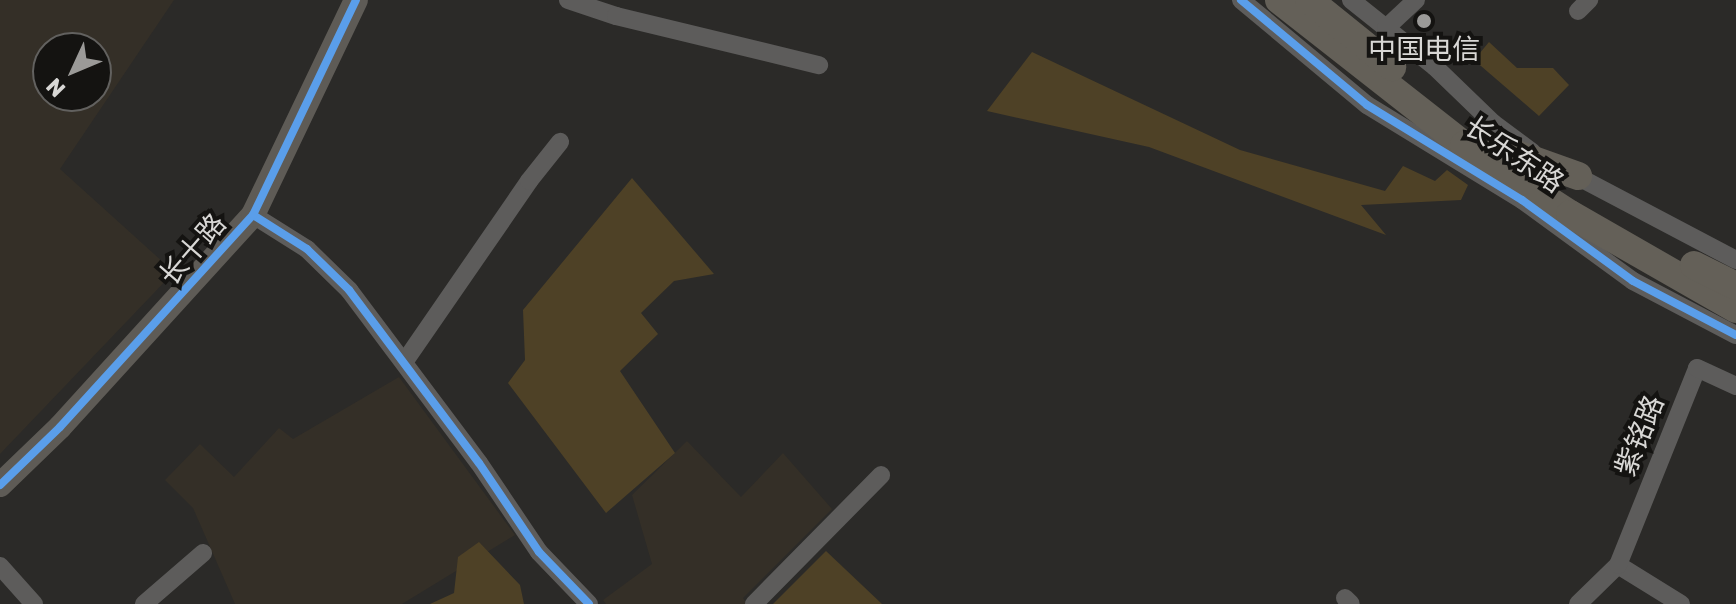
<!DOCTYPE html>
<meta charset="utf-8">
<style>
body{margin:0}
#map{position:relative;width:1736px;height:604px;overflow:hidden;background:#2b2a28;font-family:Rubik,"Noto Sans SC",sans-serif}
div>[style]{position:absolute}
.built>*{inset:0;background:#342f27}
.green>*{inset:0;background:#4e4126}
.street>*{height:18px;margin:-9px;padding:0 9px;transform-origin:9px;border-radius:9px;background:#5d5c5b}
.secondary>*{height:24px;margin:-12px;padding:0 12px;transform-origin:12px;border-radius:12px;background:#5e5b56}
.primary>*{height:28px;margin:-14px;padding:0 14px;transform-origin:14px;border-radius:14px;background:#646058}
.cycleway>*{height:8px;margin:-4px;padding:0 4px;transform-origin:4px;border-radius:4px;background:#5a9eea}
.dots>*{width:22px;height:22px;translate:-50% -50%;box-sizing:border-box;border:4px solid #141311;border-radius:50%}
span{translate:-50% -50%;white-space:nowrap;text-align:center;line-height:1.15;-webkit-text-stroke:8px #141311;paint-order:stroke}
.poi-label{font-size:28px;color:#d8d7d5}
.street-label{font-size:28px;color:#d8d7d5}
.north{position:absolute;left:32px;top:32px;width:80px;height:80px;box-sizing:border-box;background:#141311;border:2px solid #62615f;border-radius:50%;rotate:226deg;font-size:22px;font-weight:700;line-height:32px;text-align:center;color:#d8d7d5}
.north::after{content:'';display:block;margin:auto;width:28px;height:36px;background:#9b9a98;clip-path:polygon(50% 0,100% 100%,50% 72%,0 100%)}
</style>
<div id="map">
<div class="built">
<div style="clip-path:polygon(evenodd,0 0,174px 0,60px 169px,174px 272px,0 454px,0 0,96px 48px,96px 96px,48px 96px,48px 48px,96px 48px)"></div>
<div style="clip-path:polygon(399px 377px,515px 535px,402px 604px,235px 604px,193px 508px,165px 480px,200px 444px,234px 477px,279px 428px,293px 439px)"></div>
<div style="clip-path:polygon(687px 441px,741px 497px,783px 453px,832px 509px,743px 598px,747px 604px,606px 604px,603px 600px,652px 564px,632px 495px)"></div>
</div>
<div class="green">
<div style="clip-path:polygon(1489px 42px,1517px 68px,1553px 68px,1569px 85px,1539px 116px,1474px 60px)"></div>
<div style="clip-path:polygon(1032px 52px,1240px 150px,1385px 191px,1403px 166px,1435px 181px,1447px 170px,1468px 185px,1461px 200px,1361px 205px,1386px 235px,1149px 147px,987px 111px)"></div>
<div style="clip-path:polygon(632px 178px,714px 274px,674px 281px,641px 313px,658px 334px,620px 371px,675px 453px,606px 513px,508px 383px,525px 360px,523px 310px)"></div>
<div style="clip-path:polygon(479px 542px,520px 585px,524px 604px,430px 604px,454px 593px,458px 557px)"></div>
<div style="clip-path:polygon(826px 551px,882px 604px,773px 604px)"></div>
</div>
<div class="street">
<div style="left:568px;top:0;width:51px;rotate:18.4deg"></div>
<div style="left:616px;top:16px;width:209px;rotate:13.6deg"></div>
<div style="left:1241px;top:0;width:164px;rotate:39.8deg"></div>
<div style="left:1367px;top:105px;width:182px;rotate:31.5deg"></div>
<div style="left:1522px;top:200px;width:137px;rotate:36.1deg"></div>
<div style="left:1633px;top:281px;width:116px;rotate:27.7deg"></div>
<div style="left:1351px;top:0;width:107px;rotate:38.6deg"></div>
<div style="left:1435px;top:67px;width:81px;rotate:44deg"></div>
<div style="left:1493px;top:123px;width:49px;rotate:36.6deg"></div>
<div style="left:1578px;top:11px;width:16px;rotate:-45deg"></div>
<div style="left:1386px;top:28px;width:41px;rotate:-43deg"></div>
<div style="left:1569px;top:172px;width:189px;rotate:27.8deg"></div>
<div style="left:253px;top:215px;width:64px;rotate:32.2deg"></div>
<div style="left:307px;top:249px;width:59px;rotate:44.3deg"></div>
<div style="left:349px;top:290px;width:216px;rotate:53.1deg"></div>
<div style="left:479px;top:463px;width:107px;rotate:56deg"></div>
<div style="left:539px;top:552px;width:72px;rotate:46.1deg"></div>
<div style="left:405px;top:361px;width:219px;rotate:-55.4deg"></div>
<div style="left:529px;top:181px;width:50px;rotate:-51.5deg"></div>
<div style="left:1618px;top:565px;width:74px;rotate:31.8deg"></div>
<div style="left:0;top:566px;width:51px;rotate:48.2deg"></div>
<div style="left:1345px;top:598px;width:8px;rotate:45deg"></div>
<div style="left:144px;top:604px;width:78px;rotate:-40.8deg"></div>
<div style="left:754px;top:604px;width:181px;rotate:-45.4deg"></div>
<div style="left:1578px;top:604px;width:56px;rotate:-44.3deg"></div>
<div style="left:1618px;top:565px;width:212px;rotate:-68.1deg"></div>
<div style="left:1697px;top:368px;width:43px;rotate:24.8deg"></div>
</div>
<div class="secondary">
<div style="left:0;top:485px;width:83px;rotate:-44deg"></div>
<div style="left:60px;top:427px;width:287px;rotate:-47.7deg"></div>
<div style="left:253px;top:215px;width:238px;rotate:-64.4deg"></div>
</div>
<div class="primary">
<div style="left:1279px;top:0;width:235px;rotate:38.1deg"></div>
<div style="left:1464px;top:145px;width:126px;rotate:33.1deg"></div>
<div style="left:1570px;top:214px;width:191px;rotate:29.8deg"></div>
<div style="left:1309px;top:0;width:107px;rotate:38.9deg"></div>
<div style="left:1500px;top:148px;width:83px;rotate:19.7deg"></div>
<div style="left:1694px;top:265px;width:47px;rotate:26.6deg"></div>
</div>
<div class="cycleway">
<div style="left:1241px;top:0;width:164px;rotate:39.8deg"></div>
<div style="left:1367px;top:105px;width:182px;rotate:31.5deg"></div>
<div style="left:1522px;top:200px;width:137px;rotate:36.1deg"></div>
<div style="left:1633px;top:281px;width:116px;rotate:27.7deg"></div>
<div style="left:253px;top:215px;width:64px;rotate:32.2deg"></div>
<div style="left:307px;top:249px;width:59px;rotate:44.3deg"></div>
<div style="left:349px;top:290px;width:216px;rotate:53.1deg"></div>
<div style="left:479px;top:463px;width:107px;rotate:56deg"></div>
<div style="left:539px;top:552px;width:72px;rotate:46.1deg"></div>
<div style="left:0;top:485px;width:83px;rotate:-44deg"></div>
<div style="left:60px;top:427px;width:287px;rotate:-47.7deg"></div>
<div style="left:253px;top:215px;width:238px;rotate:-64.4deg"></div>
</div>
<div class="dots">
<div style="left:1424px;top:21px;background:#9b9a98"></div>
</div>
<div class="poi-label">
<span style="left:1424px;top:50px">中国电信</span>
</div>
<div class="street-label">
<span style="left:1514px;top:155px;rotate:34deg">长乐东路</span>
<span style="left:193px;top:250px;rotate:-49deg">长十路</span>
<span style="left:1640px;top:436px;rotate:-68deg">紫铭路</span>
</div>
<div class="north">N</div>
</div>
